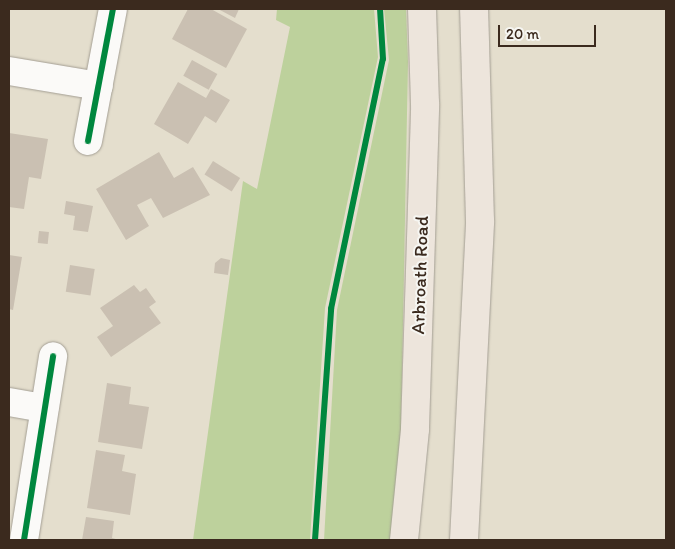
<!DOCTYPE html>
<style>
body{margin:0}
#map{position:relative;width:675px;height:549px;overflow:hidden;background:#e4decd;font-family:Itim,sans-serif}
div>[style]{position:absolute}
.green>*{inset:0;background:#bdd19c}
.building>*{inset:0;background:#cac0b2;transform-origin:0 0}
.roads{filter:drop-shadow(0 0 1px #a39e93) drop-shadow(0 0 1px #a39e93)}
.minor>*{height:28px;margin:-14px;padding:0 14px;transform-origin:14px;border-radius:14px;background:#fbfaf8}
.major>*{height:28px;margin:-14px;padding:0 14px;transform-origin:14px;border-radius:14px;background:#ede5dc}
.cycleway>*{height:6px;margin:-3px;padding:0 3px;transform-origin:3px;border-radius:3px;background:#00873e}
span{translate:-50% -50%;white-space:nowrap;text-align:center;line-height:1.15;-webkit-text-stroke:4px #f6f6f2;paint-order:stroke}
.street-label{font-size:19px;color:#3b2a1e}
.frame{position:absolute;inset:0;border:10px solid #3b2a1e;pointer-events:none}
.scale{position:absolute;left:498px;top:25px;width:98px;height:22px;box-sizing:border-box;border:2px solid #3b2a1e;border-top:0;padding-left:6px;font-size:15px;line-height:18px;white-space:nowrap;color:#3b2a1e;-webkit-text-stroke:4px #f6f6f2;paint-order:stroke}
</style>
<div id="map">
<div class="green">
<div style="clip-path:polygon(277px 9px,374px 9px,378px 57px,325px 308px,310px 540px,193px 540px,243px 181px,257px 189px,290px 27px,276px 20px)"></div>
<div style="clip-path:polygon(384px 9px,406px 9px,408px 62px,401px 427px,392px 540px,324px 540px,337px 310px,389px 60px)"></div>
</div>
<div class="building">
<div style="clip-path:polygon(188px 9px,211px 9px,247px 29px,226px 68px,172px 39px)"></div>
<div style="clip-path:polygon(218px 9px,239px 9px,235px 18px)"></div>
<div style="left:192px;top:60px;width:29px;height:18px;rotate:29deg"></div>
<div style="clip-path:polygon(178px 82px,206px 98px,211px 89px,230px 100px,216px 123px,205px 116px,188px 144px,154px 124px)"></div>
<div style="clip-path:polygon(9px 133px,48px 139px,41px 179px,29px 177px,24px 209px,9px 207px)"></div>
<div style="clip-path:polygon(159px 152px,174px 178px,193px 167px,210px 195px,163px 218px,151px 198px,137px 205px,149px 226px,126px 240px,96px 189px)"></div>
<div style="left:213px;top:161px;width:32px;height:16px;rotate:32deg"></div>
<div style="clip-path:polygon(66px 201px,93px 206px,88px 232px,73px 230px,75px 216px,64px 214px)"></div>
<div style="left:39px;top:231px;width:10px;height:12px;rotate:6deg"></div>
<div style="clip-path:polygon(9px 255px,22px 257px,13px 310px,9px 309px)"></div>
<div style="clip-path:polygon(221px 258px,230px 260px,228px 275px,214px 273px,215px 263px)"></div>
<div style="left:70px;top:265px;width:25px;height:27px;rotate:9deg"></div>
<div style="clip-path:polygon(134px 285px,140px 292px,146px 288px,156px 302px,149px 307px,161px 323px,111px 357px,97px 337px,113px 326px,100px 308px)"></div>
<div style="clip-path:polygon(107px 383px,131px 387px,129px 404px,149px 407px,142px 449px,98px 442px)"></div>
<div style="clip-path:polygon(96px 450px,125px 455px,122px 471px,136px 474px,130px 515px,87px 508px)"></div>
<div style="clip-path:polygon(86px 517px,114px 521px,112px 538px,119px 540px,82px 540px)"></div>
</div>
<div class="roads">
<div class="minor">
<div style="left:9px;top:71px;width:91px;rotate:9.5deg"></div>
<div style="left:88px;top:141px;width:134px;rotate:-79.3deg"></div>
<div style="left:9px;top:402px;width:36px;rotate:10deg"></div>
<div style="left:24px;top:540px;width:186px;rotate:-81deg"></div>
</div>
<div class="major">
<div style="left:404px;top:540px;width:112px;rotate:-84.3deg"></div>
<div style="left:415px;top:429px;width:325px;rotate:-88.2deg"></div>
<div style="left:425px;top:104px;width:95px;rotate:-91.8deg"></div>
<div style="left:464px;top:540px;width:319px;rotate:-87.1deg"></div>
<div style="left:480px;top:221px;width:212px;rotate:-91.6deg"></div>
</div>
</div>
<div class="cycleway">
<div style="left:88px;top:141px;width:134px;rotate:-79.3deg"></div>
<div style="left:24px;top:540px;width:186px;rotate:-81deg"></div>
<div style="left:315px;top:540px;width:232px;rotate:-86deg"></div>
<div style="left:331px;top:309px;width:255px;rotate:-78.3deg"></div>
<div style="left:383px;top:59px;width:50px;rotate:-93.4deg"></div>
</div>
<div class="street-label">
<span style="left:420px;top:275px;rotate:-88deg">Arbroath Road</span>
</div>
<div class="frame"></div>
<div class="scale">20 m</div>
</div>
